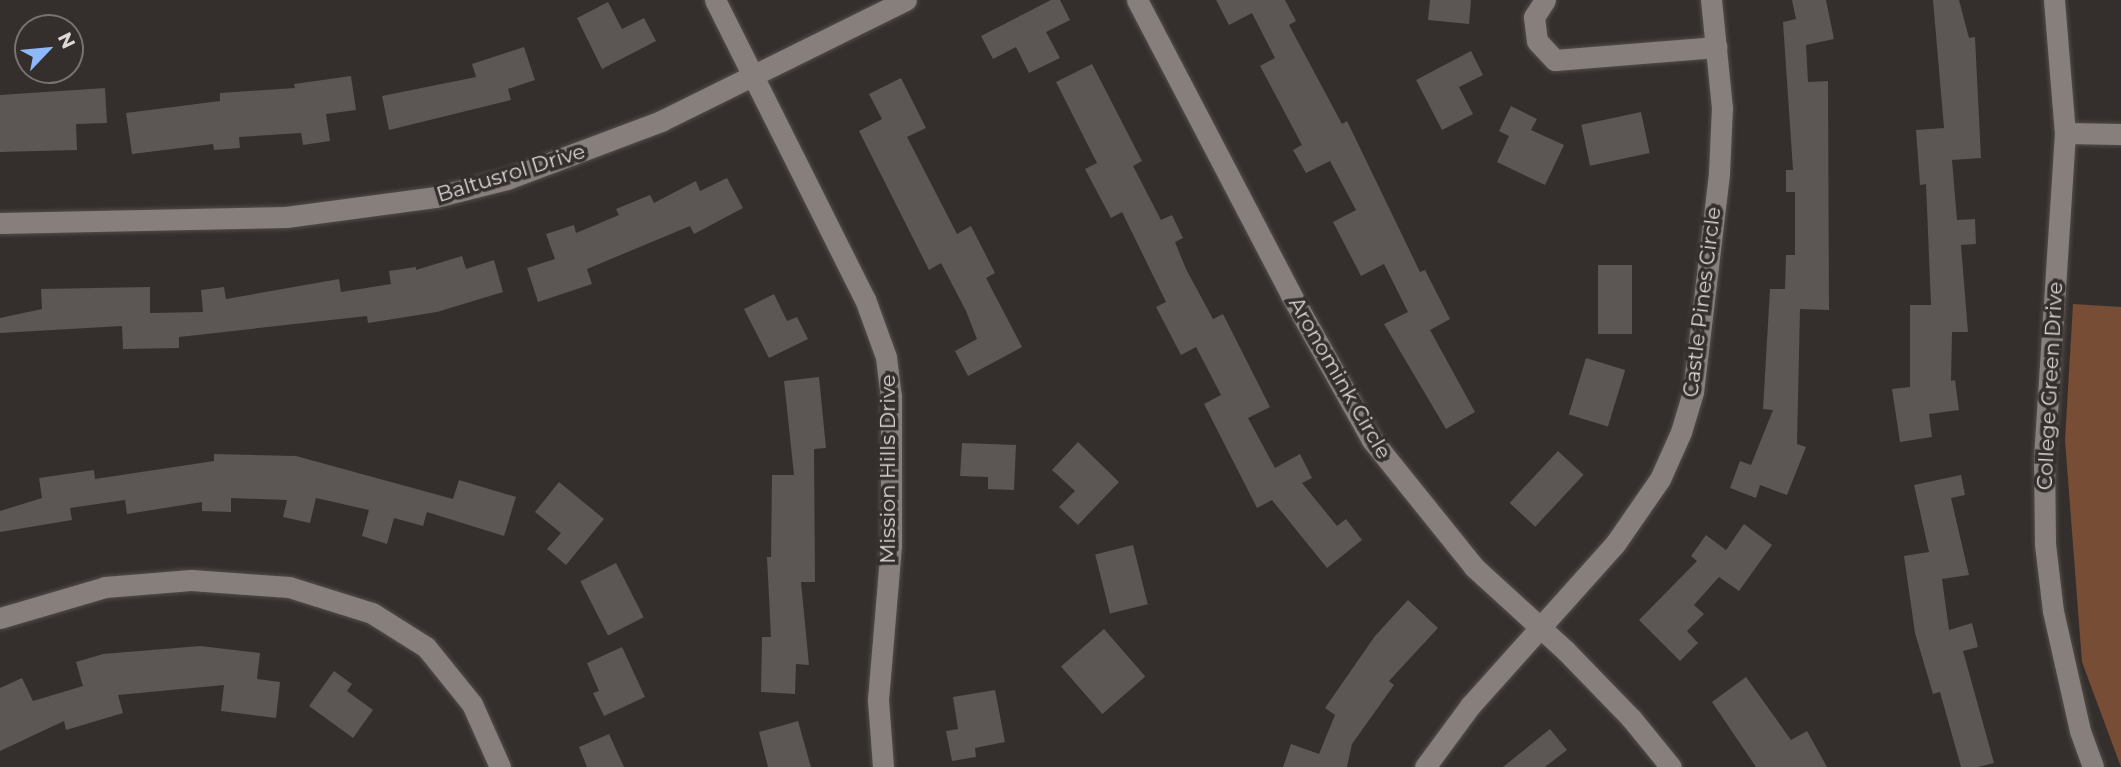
<!DOCTYPE html>
<style>
body{margin:0}
#map{position:relative;width:2121px;height:767px;overflow:hidden;background:#342f2c;font-family:Montserrat,sans-serif}
div>[style]{position:absolute}
.green>*{inset:0;background:#774d36}
.building>*{inset:0;background:#5c5654;transform-origin:0 0}
.roads{filter:drop-shadow(0 0 2px #524d4b) drop-shadow(0 0 2px #524d4b)}
.street>*{height:21px;margin:-10.5px;padding:0 10.5px;transform-origin:10.5px;border-radius:10.5px;background:#867f7c}
span{translate:-50% -50%;white-space:nowrap;text-align:center;line-height:1.15;-webkit-text-stroke:7px #342f2c;paint-order:stroke}
.street-label{font-size:21px;color:#dcd9d7}
.north{position:absolute;left:14px;top:14px;width:70px;height:70px;box-sizing:border-box;background:#342f2c;border:2px solid #777370;border-radius:50%;rotate:64deg;font-size:19px;font-weight:700;line-height:28px;text-align:center;color:#dcd9d7}
.north::after{content:'';display:block;margin:auto;width:24px;height:32px;background:#8eb9fc;clip-path:polygon(50% 0,100% 100%,50% 72%,0 100%)}
</style>
<div id="map">
<div class="green">
<div style="clip-path:polygon(2073px 304px,2121px 307px,2121px 767px,2082px 662px,2065px 440px)"></div>
</div>
<div class="building">
<div style="clip-path:polygon(1051px 0,1060px 0,1070px 20px,1046px 32px,1060px 58px,1029px 73px,1016px 47px,993px 59px,981px 36px)"></div>
<div style="clip-path:polygon(1216px 0,1285px 0,1296px 21px,1289px 25px,1342px 124px,1347px 121px,1420px 272px,1425px 270px,1450px 319px,1430px 330px,1475px 412px,1446px 429px,1384px 324px,1408px 312px,1384px 264px,1361px 276px,1333px 222px,1356px 210px,1330px 161px,1306px 173px,1293px 150px,1302px 145px,1260px 66px,1275px 58px,1252px 13px,1229px 25px)"></div>
<div style="clip-path:polygon(1430px 0,1471px 0,1469px 24px,1428px 20px)"></div>
<div style="clip-path:polygon(1792px 0,1826px 0,1834px 39px,1806px 45px,1808px 82px,1828px 81px,1829px 310px,1800px 309px,1797px 444px,1806px 447px,1787px 495px,1760px 485px,1756px 498px,1730px 488px,1740px 461px,1751px 465px,1773px 410px,1763px 409px,1770px 289px,1785px 289px,1786px 255px,1795px 255px,1795px 192px,1786px 192px,1786px 170px,1793px 170px,1783px 22px,1796px 19px)"></div>
<div style="clip-path:polygon(1933px 0,1959px 0,1969px 38px,1975px 37px,1981px 158px,1952px 160px,1957px 220px,1975px 219px,1976px 244px,1961px 245px,1968px 332px,1952px 332px,1951px 381px,1955px 380px,1959px 410px,1929px 414px,1932px 437px,1900px 442px,1892px 389px,1910px 387px,1910px 305px,1931px 305px,1926px 184px,1920px 185px,1916px 130px,1944px 128px)"></div>
<div style="clip-path:polygon(608px 2px,622px 29px,644px 18px,656px 41px,602px 69px,577px 18px)"></div>
<div style="clip-path:polygon(524px 47px,535px 80px,508px 89px,511px 100px,389px 130px,382px 96px,476px 77px,472px 64px)"></div>
<div style="clip-path:polygon(1471px 51px,1483px 75px,1459px 87px,1473px 114px,1442px 130px,1416px 80px)"></div>
<div style="clip-path:polygon(1092px 64px,1142px 161px,1133px 166px,1161px 220px,1172px 215px,1183px 238px,1175px 242px,1186px 269px,1213px 319px,1223px 314px,1270px 407px,1248px 418px,1275px 468px,1300px 454px,1312px 478px,1302px 483px,1337px 526px,1346px 519px,1362px 540px,1327px 568px,1272px 500px,1257px 508px,1204px 404px,1221px 395px,1196px 347px,1181px 355px,1156px 307px,1166px 302px,1122px 212px,1111px 218px,1085px 169px,1097px 163px,1056px 82px)"></div>
<div style="clip-path:polygon(351px 76px,356px 110px,326px 114px,330px 141px,303px 145px,301px 133px,239px 137px,240px 148px,214px 150px,213px 144px,132px 154px,126px 113px,220px 101px,220px 93px,295px 88px,294px 84px)"></div>
<div style="clip-path:polygon(901px 78px,926px 128px,907px 137px,957px 234px,971px 226px,995px 273px,986px 278px,1022px 347px,968px 376px,955px 351px,977px 339px,966px 311px,941px 263px,929px 270px,859px 131px,882px 119px,869px 94px)"></div>
<div style="clip-path:polygon(105px 88px,107px 123px,76px 124px,77px 150px,0 152px,0 95px)"></div>
<div style="clip-path:polygon(1511px 106px,1537px 119px,1531px 130px,1564px 145px,1545px 185px,1497px 162px,1509px 136px,1499px 131px)"></div>
<div style="left:1641px;top:112px;width:42px;height:61px;rotate:78deg"></div>
<div style="clip-path:polygon(727px 178px,743px 208px,694px 234px,690px 226px,587px 269px,592px 284px,538px 302px,527px 268px,555px 259px,546px 234px,574px 225px,576px 233px,619px 215px,616px 209px,650px 195px,654px 203px,696px 181px,700px 191px)"></div>
<div style="clip-path:polygon(462px 256px,466px 269px,494px 260px,503px 292px,437px 312px,368px 323px,367px 316px,179px 337px,179px 348px,123px 349px,122px 326px,0 333px,0 318px,42px 309px,41px 289px,150px 287px,150px 313px,203px 312px,201px 290px,224px 287px,226px 299px,339px 279px,341px 292px,391px 284px,389px 271px,416px 267px,416px 270px)"></div>
<div style="left:1598px;top:265px;width:34px;height:69px"></div>
<div style="clip-path:polygon(774px 294px,787px 321px,797px 317px,808px 339px,769px 358px,744px 309px)"></div>
<div style="left:1586px;top:358px;width:41px;height:59px;rotate:17deg"></div>
<div style="clip-path:polygon(819px 377px,826px 448px,814px 449px,815px 582px,801px 582px,809px 665px,796px 664px,795px 694px,761px 692px,762px 637px,771px 637px,767px 557px,771px 557px,772px 475px,794px 475px,784px 381px)"></div>
<div style="clip-path:polygon(1078px 442px,1119px 482px,1078px 525px,1059px 507px,1075px 491px,1052px 470px)"></div>
<div style="clip-path:polygon(962px 443px,1016px 445px,1014px 490px,988px 489px,988px 477px,960px 476px)"></div>
<div style="left:1558px;top:451px;width:35px;height:71px;rotate:43deg"></div>
<div style="clip-path:polygon(214px 454px,296px 456px,453px 499px,459px 480px,516px 497px,504px 536px,427px 512px,423px 526px,394px 518px,387px 544px,362px 536px,369px 510px,316px 498px,310px 523px,283px 517px,287px 500px,231px 498px,231px 512px,202px 511px,202px 502px,127px 514px,125px 500px,70px 508px,72px 520px,0 532px,0 511px,42px 498px,39px 478px,94px 470px,95px 479px,214px 461px)"></div>
<div style="clip-path:polygon(1961px 475px,1965px 495px,1951px 498px,1969px 575px,1942px 579px,1949px 630px,1972px 623px,1978px 647px,1963px 651px,1994px 763px,1978px 767px,1961px 767px,1940px 692px,1933px 694px,1915px 633px,1904px 556px,1929px 552px,1914px 485px)"></div>
<div style="clip-path:polygon(559px 482px,604px 519px,566px 565px,547px 549px,561px 533px,535px 512px)"></div>
<div style="clip-path:polygon(1744px 524px,1772px 545px,1739px 591px,1719px 577px,1694px 605px,1704px 614px,1687px 631px,1698px 643px,1680px 661px,1639px 620px,1697px 561px,1691px 556px,1706px 535px,1726px 550px)"></div>
<div style="left:1133px;top:545px;width:61px;height:39px;rotate:76deg"></div>
<div style="left:616px;top:563px;width:61px;height:40px;rotate:63deg"></div>
<div style="clip-path:polygon(1408px 600px,1438px 628px,1389px 681px,1394px 685px,1352px 744px,1347px 767px,1283px 767px,1291px 744px,1319px 754px,1335px 715px,1325px 708px,1375px 636px)"></div>
<div style="left:1104px;top:629px;width:63px;height:57px;rotate:49deg"></div>
<div style="clip-path:polygon(200px 646px,260px 653px,257px 679px,280px 682px,276px 718px,221px 711px,224px 685px,118px 695px,123px 713px,66px 730px,64px 721px,0 751px,0 688px,22px 678px,33px 701px,83px 686px,76px 662px,103px 654px)"></div>
<div style="clip-path:polygon(622px 647px,645px 697px,604px 716px,593px 693px,599px 691px,587px 663px)"></div>
<div style="clip-path:polygon(334px 671px,352px 684px,347px 691px,373px 710px,353px 738px,309px 706px)"></div>
<div style="clip-path:polygon(1746px 677px,1791px 740px,1807px 731px,1827px 767px,1756px 767px,1712px 702px)"></div>
<div style="clip-path:polygon(995px 690px,1005px 742px,975px 748px,976px 757px,952px 761px,946px 731px,958px 729px,953px 697px)"></div>
<div style="clip-path:polygon(798px 721px,811px 767px,768px 767px,759px 732px)"></div>
<div style="clip-path:polygon(1550px 729px,1567px 750px,1545px 767px,1503px 767px)"></div>
<div style="clip-path:polygon(609px 734px,624px 767px,587px 767px,579px 747px)"></div>
</div>
<div class="roads">
<div class="street">
<div style="left:715px;top:0;width:335px;rotate:63.4deg"></div>
<div style="left:865px;top:299px;width:62px;rotate:70.1deg"></div>
<div style="left:886px;top:357px;width:38px;rotate:83deg"></div>
<div style="left:891px;top:395px;width:150px;rotate:90deg"></div>
<div style="left:891px;top:545px;width:156px;rotate:94.8deg"></div>
<div style="left:878px;top:700px;width:67px;rotate:85.7deg"></div>
<div style="left:1137px;top:0;width:333px;rotate:62.4deg"></div>
<div style="left:1291px;top:295px;width:166px;rotate:60.8deg"></div>
<div style="left:1372px;top:440px;width:163px;rotate:51.2deg"></div>
<div style="left:1474px;top:567px;width:123px;rotate:42.4deg"></div>
<div style="left:1565px;top:650px;width:95px;rotate:45.9deg"></div>
<div style="left:1631px;top:718px;width:63px;rotate:50.8deg"></div>
<div style="left:1545px;top:0;width:20px;rotate:123deg"></div>
<div style="left:1534px;top:17px;width:24px;rotate:83deg"></div>
<div style="left:1537px;top:41px;width:26px;rotate:47deg"></div>
<div style="left:1555px;top:60px;width:162px;rotate:-4.6deg"></div>
<div style="left:2054px;top:0;width:133px;rotate:85.3deg"></div>
<div style="left:2065px;top:133px;width:327px;rotate:93.7deg"></div>
<div style="left:2044px;top:459px;width:85px;rotate:89.3deg"></div>
<div style="left:2045px;top:544px;width:67px;rotate:83.2deg"></div>
<div style="left:2053px;top:611px;width:123px;rotate:77.3deg"></div>
<div style="left:2080px;top:731px;width:38px;rotate:70deg"></div>
<div style="left:2065px;top:133px;width:56px;rotate:1deg"></div>
<div style="left:0;top:223px;width:286px;rotate:-1.2deg"></div>
<div style="left:286px;top:217px;width:150px;rotate:-7.6deg"></div>
<div style="left:435px;top:197px;width:74px;rotate:-14deg"></div>
<div style="left:507px;top:179px;width:165px;rotate:-20.6deg"></div>
<div style="left:661px;top:121px;width:273px;rotate:-26.3deg"></div>
<div style="left:0;top:618px;width:109px;rotate:-16.4deg"></div>
<div style="left:105px;top:587px;width:86px;rotate:-4.7deg"></div>
<div style="left:191px;top:580px;width:98px;rotate:4.1deg"></div>
<div style="left:289px;top:587px;width:87px;rotate:17.4deg"></div>
<div style="left:372px;top:613px;width:64px;rotate:32.2deg"></div>
<div style="left:426px;top:647px;width:73px;rotate:51.1deg"></div>
<div style="left:472px;top:704px;width:69px;rotate:66deg"></div>
<div style="left:1425px;top:767px;width:76px;rotate:-53.6deg"></div>
<div style="left:1470px;top:706px;width:217px;rotate:-48.2deg"></div>
<div style="left:1615px;top:544px;width:79px;rotate:-55.3deg"></div>
<div style="left:1660px;top:479px;width:51px;rotate:-65.9deg"></div>
<div style="left:1681px;top:432px;width:42px;rotate:-73.3deg"></div>
<div style="left:1693px;top:392px;width:221px;rotate:-83.2deg"></div>
<div style="left:1719px;top:173px;width:65px;rotate:-87.4deg"></div>
<div style="left:1722px;top:108px;width:109px;rotate:-95.8deg"></div>
</div>
</div>
<div class="street-label">
<span style="left:511px;top:173px;rotate:-17deg">Baltusrol Drive</span>
<span style="left:1702px;top:302px;rotate:-83deg">Castle Pines Circle</span>
<span style="left:1340px;top:378px;rotate:60deg">Aronomink Circle</span>
<span style="left:2050px;top:386px;rotate:-87deg">College Green Drive</span>
<span style="left:888px;top:469px;rotate:-90deg">Mission Hills Drive</span>
</div>
<div class="north">N</div>
</div>
